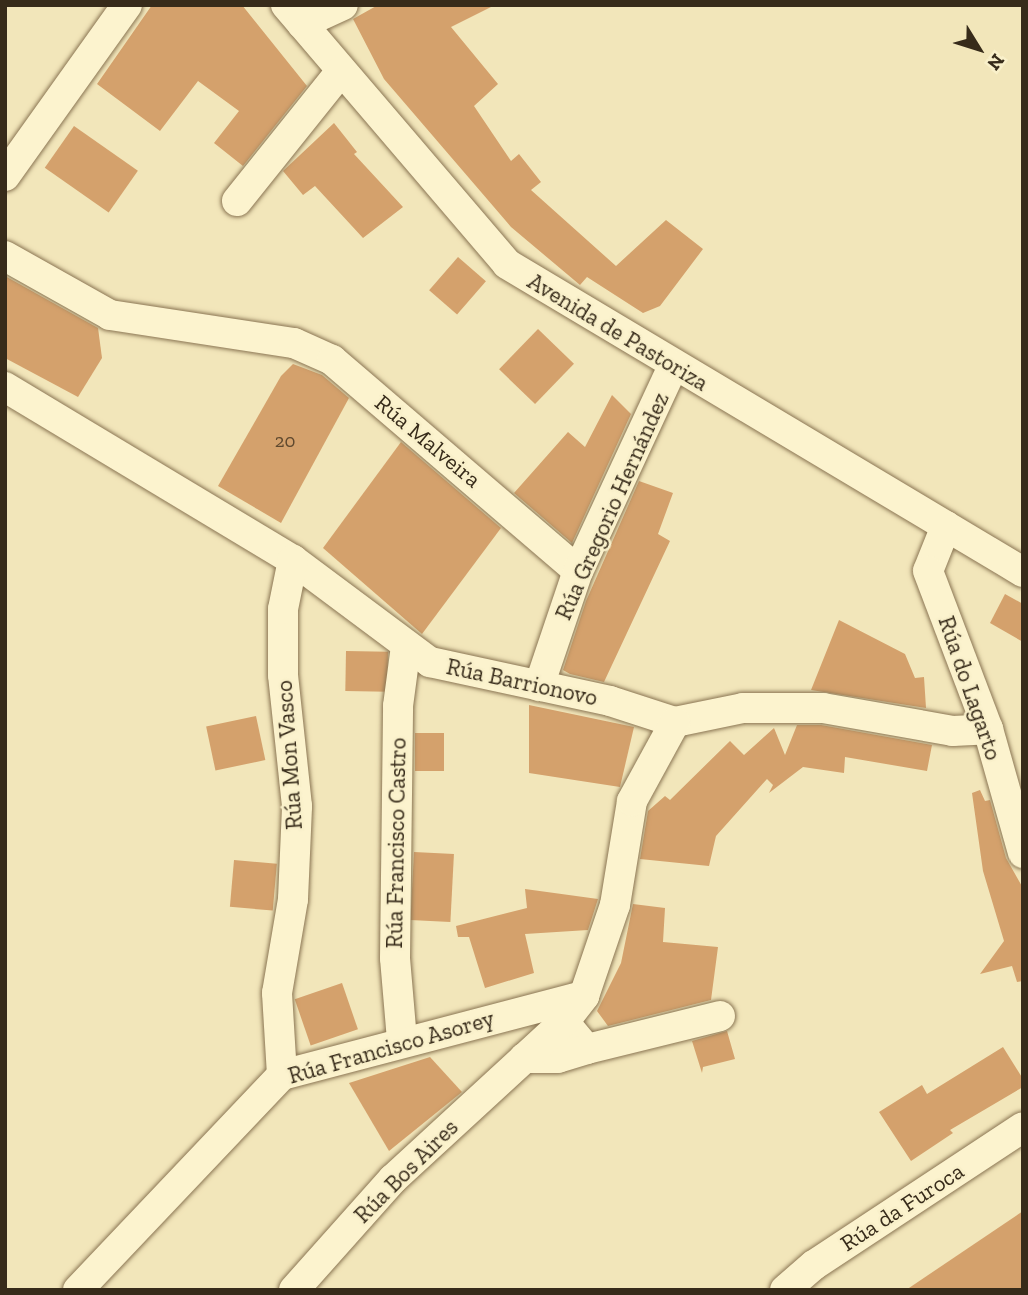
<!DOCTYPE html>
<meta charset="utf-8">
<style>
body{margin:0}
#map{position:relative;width:1028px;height:1295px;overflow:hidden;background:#f2e6ba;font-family:"Zilla Slab",serif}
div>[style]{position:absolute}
.building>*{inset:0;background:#d4a16c;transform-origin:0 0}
.roads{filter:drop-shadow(0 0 2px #8a7553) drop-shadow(0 0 2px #8a7553)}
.minor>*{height:30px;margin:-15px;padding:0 15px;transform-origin:15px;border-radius:15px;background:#fcf3ce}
span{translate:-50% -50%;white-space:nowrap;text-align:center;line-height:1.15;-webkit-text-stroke:5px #f9f0ca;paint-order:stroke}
.number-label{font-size:19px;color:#5e482e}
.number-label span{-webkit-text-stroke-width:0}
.street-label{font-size:23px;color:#372b1a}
.frame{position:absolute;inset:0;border:7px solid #372b1a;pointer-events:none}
.north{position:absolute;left:944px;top:14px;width:70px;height:70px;-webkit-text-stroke:5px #f9f0ca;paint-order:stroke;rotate:128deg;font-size:19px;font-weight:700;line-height:28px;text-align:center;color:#372b1a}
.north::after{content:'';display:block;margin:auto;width:24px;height:32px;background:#372b1a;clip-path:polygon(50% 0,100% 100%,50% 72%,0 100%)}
</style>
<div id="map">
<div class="building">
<div style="clip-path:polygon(152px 5px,242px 5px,307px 86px,243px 166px,214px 143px,239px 111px,198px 81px,160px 131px,97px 84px)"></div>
<div style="clip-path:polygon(378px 5px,495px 5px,451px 27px,498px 84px,474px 106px,511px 161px,519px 154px,541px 182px,531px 190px,616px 266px,666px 220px,703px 249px,660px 306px,643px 313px,587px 277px,580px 285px,511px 227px,384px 79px,353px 19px)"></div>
<div style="clip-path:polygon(334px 123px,357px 152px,354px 154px,403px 207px,363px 238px,315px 186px,303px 195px,283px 171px)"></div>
<div style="left:74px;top:126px;width:78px;height:51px;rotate:35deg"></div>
<div style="left:458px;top:257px;width:37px;height:44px;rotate:41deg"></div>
<div style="clip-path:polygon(5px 276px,98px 328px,102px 358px,78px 397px,5px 358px)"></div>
<div style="left:538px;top:329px;width:50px;height:56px;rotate:44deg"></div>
<div style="clip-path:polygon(293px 364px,322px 375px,349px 398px,281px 523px,218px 486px,281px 376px)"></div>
<div style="clip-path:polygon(612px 395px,631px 414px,572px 543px,514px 493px,568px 432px,585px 447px)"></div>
<div style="clip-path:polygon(401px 442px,501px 528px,422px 634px,323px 548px)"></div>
<div style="clip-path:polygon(639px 481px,673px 493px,658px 534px,670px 541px,604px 682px,570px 674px,563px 670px,586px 601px)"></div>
<div style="clip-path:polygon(1005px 594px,1023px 604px,1023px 642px,990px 623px)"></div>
<div style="clip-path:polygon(839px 620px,905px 654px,915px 678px,924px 677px,926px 708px,811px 690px)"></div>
<div style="left:346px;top:651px;width:42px;height:40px;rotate:1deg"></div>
<div style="clip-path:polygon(529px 705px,634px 727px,620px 787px,529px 773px)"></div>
<div style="left:256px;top:716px;width:45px;height:51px;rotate:78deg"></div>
<div style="clip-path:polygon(797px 725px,821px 725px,932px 745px,927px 771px,845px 757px,844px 773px,803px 767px,769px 793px,773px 785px,767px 779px,716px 836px,709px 866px,640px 859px,648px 811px,665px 796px,670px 800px,730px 741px,744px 755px,774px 728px,785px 755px)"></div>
<div style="left:415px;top:733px;width:29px;height:38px"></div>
<div style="clip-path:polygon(980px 790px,985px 801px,990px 800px,1006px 858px,1023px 888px,1023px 981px,1017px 982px,1012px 966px,980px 974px,1004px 941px,983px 871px,972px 793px)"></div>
<div style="left:414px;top:852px;width:40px;height:68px;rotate:3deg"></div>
<div style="left:234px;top:860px;width:43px;height:47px;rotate:5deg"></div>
<div style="clip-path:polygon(525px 889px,598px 899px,588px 930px,525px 934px,534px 973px,485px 988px,469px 937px,458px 937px,456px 926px,527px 908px)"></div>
<div style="clip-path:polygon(633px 904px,665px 908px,663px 942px,718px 947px,711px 1000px,608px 1026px,597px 1011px,621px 963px)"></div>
<div style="left:342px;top:983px;width:49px;height:50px;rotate:71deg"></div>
<div style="clip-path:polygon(727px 1031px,735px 1059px,703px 1067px,702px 1073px,692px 1041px)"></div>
<div style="clip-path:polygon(1003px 1047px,1023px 1079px,1023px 1087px,950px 1130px,953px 1133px,911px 1161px,879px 1112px,922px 1085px,927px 1094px)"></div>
<div style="clip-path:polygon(430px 1057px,462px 1092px,389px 1151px,349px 1083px)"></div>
<div style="clip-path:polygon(1023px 1211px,1023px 1290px,906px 1290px)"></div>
</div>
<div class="roads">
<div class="minor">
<div style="left:286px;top:5px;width:340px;rotate:49.5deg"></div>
<div style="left:507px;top:264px;width:601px;rotate:30.83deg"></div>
<div style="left:302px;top:24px;width:45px;rotate:-24.9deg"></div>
<div style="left:5px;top:176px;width:210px;rotate:-54.5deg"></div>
<div style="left:237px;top:201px;width:166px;rotate:-51.3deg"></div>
<div style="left:5px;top:256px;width:120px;rotate:29.3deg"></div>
<div style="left:110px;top:315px;width:186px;rotate:8.7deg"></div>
<div style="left:294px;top:343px;width:42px;rotate:24.1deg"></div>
<div style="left:332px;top:360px;width:324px;rotate:40.6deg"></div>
<div style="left:5px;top:387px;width:336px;rotate:31deg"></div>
<div style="left:293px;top:560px;width:171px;rotate:36.7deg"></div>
<div style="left:430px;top:662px;width:184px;rotate:12.2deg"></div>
<div style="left:610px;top:701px;width:68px;rotate:17.9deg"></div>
<div style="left:675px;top:722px;width:69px;rotate:-11.6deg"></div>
<div style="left:743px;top:708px;width:80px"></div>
<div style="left:823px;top:708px;width:132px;rotate:10deg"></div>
<div style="left:953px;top:731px;width:35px;rotate:-3deg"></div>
<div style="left:946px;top:526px;width:48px;rotate:111.8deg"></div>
<div style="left:928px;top:571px;width:169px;rotate:69.2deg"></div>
<div style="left:988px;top:729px;width:129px;rotate:74.2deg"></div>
<div style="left:539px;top:686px;width:121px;rotate:-71.3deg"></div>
<div style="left:578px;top:571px;width:226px;rotate:-65.1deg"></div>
<div style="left:564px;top:1022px;width:35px;rotate:50deg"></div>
<div style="left:587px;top:1049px;width:137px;rotate:-13.9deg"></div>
<div style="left:402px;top:1040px;width:82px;rotate:-94.9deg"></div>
<div style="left:395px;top:958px;width:252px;rotate:-89.3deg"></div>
<div style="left:398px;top:706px;width:61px;rotate:-82.4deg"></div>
<div style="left:524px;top:1058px;width:34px"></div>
<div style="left:558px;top:1058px;width:30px;rotate:-17deg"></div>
<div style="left:282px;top:1075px;width:82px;rotate:-93.5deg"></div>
<div style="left:277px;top:993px;width:95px;rotate:-80.3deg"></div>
<div style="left:293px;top:899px;width:93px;rotate:-87.5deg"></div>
<div style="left:297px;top:806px;width:132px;rotate:-96.1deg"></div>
<div style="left:283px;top:675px;width:66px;rotate:-90deg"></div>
<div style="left:283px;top:609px;width:50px;rotate:-78.5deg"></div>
<div style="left:78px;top:1290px;width:296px;rotate:-46.5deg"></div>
<div style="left:282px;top:1075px;width:312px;rotate:-14.7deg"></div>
<div style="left:294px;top:1290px;width:149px;rotate:-48.3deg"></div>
<div style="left:393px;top:1179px;width:232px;rotate:-42.6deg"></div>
<div style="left:564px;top:1022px;width:33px;rotate:-52deg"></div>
<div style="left:584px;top:996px;width:96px;rotate:-71.2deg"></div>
<div style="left:615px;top:905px;width:105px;rotate:-80.7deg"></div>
<div style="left:632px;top:801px;width:90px;rotate:-61.4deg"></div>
<div style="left:785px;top:1290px;width:38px;rotate:-41deg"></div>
<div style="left:814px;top:1265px;width:250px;rotate:-33.4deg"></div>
</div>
</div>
<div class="number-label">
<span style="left:285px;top:441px">20</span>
</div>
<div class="street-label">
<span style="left:618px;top:332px;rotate:31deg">Avenida de Pastoriza</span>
<span style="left:428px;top:441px;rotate:40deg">Rúa Malveira</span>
<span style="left:612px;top:506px;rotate:-66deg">Rúa Gregorio Hernández</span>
<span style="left:522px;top:682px;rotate:12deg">Rúa Barrionovo</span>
<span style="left:970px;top:688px;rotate:71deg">Rúa do Lagarto</span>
<span style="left:289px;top:755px;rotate:-94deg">Rúa Mon Vasco</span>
<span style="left:396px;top:843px;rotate:-89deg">Rúa Francisco Castro</span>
<span style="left:391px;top:1047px;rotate:-16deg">Rúa Francisco Asorey</span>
<span style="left:406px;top:1171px;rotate:-45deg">Rúa Bos Aires</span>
<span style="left:902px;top:1207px;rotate:-33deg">Rúa da Furoca</span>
</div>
<div class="frame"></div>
<div class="north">N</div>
</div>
